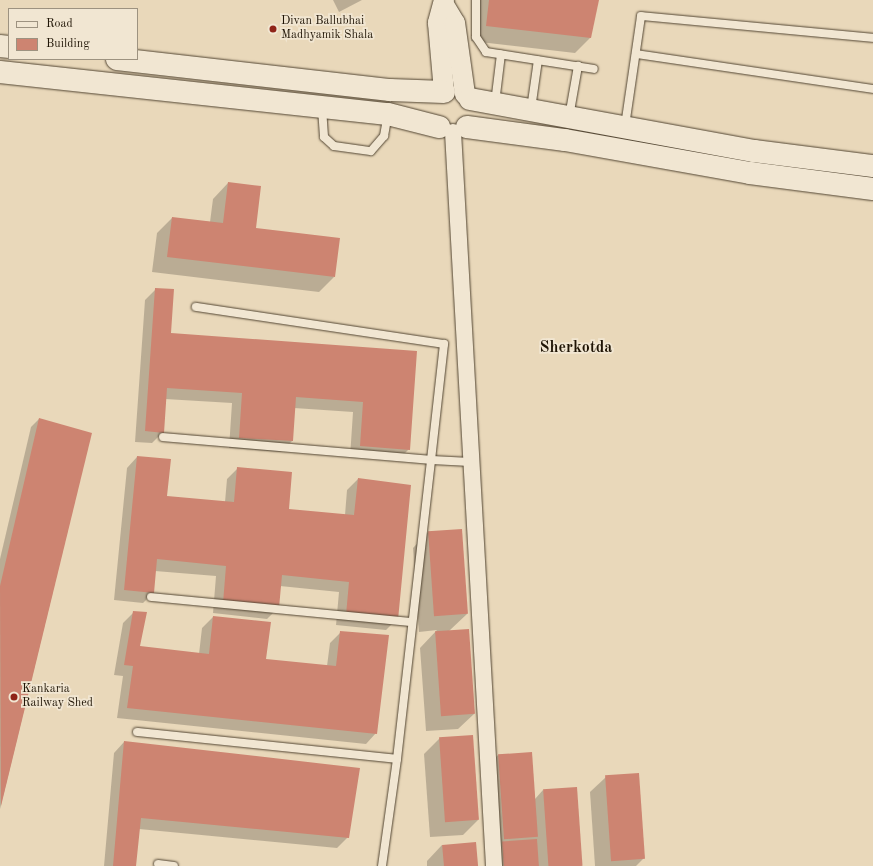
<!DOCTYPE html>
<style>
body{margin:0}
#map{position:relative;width:873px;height:866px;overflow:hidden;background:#e9d8ba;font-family:"Old Standard TT",serif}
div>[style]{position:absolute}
.shadow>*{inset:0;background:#0003}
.building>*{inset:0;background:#cd8471;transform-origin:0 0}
.roads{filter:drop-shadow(0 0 1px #524532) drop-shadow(0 0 1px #524532)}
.service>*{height:8px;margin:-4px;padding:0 4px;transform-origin:4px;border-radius:4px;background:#f1e6d2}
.minor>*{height:16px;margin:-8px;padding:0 8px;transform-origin:8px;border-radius:8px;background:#f1e6d2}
.tertiary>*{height:20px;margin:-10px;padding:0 10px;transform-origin:10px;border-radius:10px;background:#f1e6d2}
.secondary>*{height:22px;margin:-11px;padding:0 11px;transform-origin:11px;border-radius:11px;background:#f1e6d2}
.dots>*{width:11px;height:11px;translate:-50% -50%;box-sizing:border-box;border:2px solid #f1e6d2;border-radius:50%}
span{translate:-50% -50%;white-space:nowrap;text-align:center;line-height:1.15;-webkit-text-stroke:3.5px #f1e6d2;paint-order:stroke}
.poi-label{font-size:12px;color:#1f1405}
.left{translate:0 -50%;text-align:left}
.district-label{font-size:16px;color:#1f1405;font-weight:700}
.legend{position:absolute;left:8px;top:8px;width:130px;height:52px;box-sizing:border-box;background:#f1e6d2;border:1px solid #9d9280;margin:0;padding:5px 7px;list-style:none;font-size:12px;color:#1f1405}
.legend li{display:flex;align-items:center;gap:8px;height:20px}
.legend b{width:20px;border:1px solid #9d9280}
</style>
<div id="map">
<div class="shadow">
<div style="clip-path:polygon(333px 0,362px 0,339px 12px)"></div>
<div style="clip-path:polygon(476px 0,598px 0,590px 38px,575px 53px,471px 41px)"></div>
<div style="clip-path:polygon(228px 183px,255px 229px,334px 277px,319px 292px,152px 272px,157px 233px,172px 218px,210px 222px,213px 199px)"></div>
<div style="clip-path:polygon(156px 289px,170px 334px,416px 352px,409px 449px,398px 460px,350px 457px,353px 412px,294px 408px,292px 441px,281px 452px,229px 448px,232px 403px,165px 399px,163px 432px,152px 443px,135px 442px,145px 300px)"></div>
<div style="clip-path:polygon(39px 419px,91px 434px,0 809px,0 559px,31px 427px)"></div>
<div style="clip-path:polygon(137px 457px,166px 497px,225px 502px,227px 479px,238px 468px,287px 510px,345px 515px,347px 490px,358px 479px,397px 619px,386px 630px,336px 625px,339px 592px,280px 586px,278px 608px,267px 619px,213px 613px,216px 576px,155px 571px,153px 593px,143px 603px,114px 600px,127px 468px)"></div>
<div style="clip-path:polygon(428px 532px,467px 614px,449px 631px,474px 714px,458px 729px,426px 731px,420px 648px,437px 630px,419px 632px,413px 548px)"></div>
<div style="clip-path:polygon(134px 612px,139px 647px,199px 654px,202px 628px,213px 617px,265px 660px,327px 666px,330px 643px,341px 632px,376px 733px,366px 744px,117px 718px,123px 676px,114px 675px,123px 623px)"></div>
<div style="clip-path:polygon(440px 738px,478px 820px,463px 835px,430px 837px,424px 754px)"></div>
<div style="clip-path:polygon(124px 742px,348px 837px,337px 848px,139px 829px,135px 866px,104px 866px,114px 753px)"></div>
<div style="clip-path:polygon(498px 755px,535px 799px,543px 790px,582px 866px,488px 866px,483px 770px)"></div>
<div style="clip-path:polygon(606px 777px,644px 858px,636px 866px,595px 866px,590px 792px)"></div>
<div style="clip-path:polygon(442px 845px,477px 866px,427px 866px,427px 861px)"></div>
</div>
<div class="building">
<div style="clip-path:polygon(489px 0,599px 0,591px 38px,486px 26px)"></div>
<div style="clip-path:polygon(228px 182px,261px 186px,256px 228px,340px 238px,335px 277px,167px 257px,172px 217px,223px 223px)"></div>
<div style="clip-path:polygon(155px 288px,174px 289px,171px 333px,417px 351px,410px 450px,360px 446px,363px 402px,296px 397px,293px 441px,239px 438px,242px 393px,167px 388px,164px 433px,145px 431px)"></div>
<div style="clip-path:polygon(39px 418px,92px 433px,1px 806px,0 586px)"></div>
<div style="clip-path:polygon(137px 456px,171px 459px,167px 496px,234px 502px,237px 467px,292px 472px,289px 509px,354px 515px,358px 478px,411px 485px,398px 620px,346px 615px,349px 582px,282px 575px,279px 608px,223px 603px,226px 566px,157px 559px,154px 593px,124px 590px)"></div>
<div style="left:462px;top:529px;width:85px;height:34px;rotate:86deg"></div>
<div style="clip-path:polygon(133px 611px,147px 612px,140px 646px,209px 654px,213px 616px,271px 622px,266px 659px,336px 666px,340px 631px,389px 635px,377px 734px,127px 708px,133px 666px,124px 665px)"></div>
<div style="left:469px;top:629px;width:85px;height:34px;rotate:86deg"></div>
<div style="left:473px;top:735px;width:85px;height:34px;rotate:86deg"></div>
<div style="clip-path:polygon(124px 741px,360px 768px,349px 838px,141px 818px,136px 866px,113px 866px)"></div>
<div style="left:532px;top:752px;width:85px;height:34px;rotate:86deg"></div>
<div style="left:639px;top:773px;width:86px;height:34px;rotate:86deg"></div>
<div style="left:577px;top:787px;width:79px;height:34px;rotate:86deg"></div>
<div style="left:537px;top:839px;width:27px;height:35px;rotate:86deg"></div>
<div style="left:476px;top:842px;width:24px;height:34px;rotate:85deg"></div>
</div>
<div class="roads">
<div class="service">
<div style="left:476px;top:0;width:37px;rotate:90deg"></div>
<div style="left:476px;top:37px;width:18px;rotate:56deg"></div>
<div style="left:486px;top:52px;width:109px;rotate:8.9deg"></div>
<div style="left:636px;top:54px;width:240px;rotate:8.4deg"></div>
<div style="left:495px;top:103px;width:49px;rotate:-83deg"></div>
<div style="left:322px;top:108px;width:29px;rotate:86deg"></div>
<div style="left:324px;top:137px;width:13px;rotate:42deg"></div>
<div style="left:334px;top:146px;width:37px;rotate:8deg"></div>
<div style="left:371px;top:151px;width:20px;rotate:-49deg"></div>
<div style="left:384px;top:136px;width:22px;rotate:-80deg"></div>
<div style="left:531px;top:109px;width:49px;rotate:-81.9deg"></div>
<div style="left:569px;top:117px;width:52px;rotate:-80deg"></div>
<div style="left:625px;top:126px;width:111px;rotate:-81.7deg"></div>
<div style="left:641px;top:16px;width:233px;rotate:5.4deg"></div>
<div style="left:163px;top:437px;width:269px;rotate:4.9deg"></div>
<div style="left:431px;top:460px;width:117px;rotate:-83.6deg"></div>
<div style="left:444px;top:344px;width:251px;rotate:-171.5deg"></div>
<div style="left:151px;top:597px;width:262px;rotate:5.5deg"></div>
<div style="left:137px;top:732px;width:261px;rotate:5.9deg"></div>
<div style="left:158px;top:864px;width:16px;rotate:7deg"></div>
<div style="left:382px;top:866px;width:108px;rotate:-82deg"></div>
<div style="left:397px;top:759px;width:301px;rotate:-83.5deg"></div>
<div style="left:431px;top:460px;width:40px;rotate:2.9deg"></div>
</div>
<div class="minor">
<div style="left:453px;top:132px;width:735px;rotate:86.8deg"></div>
</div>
<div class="tertiary">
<div style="left:444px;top:0;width:24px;rotate:105deg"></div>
<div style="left:438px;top:23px;width:69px;rotate:85deg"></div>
<div style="left:444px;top:5px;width:21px;rotate:59deg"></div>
<div style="left:455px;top:23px;width:72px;rotate:82deg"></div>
</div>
<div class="secondary">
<div style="left:0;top:46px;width:9px;rotate:6deg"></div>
<div style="left:117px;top:59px;width:275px;rotate:6.5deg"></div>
<div style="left:390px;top:90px;width:54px;rotate:2.1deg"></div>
<div style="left:0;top:72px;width:390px;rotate:6.2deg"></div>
<div style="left:388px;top:114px;width:53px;rotate:14.3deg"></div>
<div style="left:470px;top:99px;width:289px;rotate:10.4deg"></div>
<div style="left:754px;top:151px;width:120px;rotate:7.2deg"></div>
<div style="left:467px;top:127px;width:99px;rotate:7.6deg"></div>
<div style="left:565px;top:140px;width:188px;rotate:10.1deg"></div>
<div style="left:750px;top:173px;width:124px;rotate:7.4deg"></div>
</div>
</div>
<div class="dots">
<div style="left:273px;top:29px;background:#8f2418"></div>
<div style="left:14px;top:697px;background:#8f2418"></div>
</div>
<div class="poi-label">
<span class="left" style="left:281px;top:29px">Divan Ballubhai<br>Madhyamik Shala</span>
<span class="left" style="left:22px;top:697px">Kankaria<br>Railway Shed</span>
</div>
<div class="district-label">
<span style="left:576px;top:348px">Sherkotda</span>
</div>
<ul class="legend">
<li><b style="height:5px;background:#f1e6d2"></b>Road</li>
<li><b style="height:11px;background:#cd8471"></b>Building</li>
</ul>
</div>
